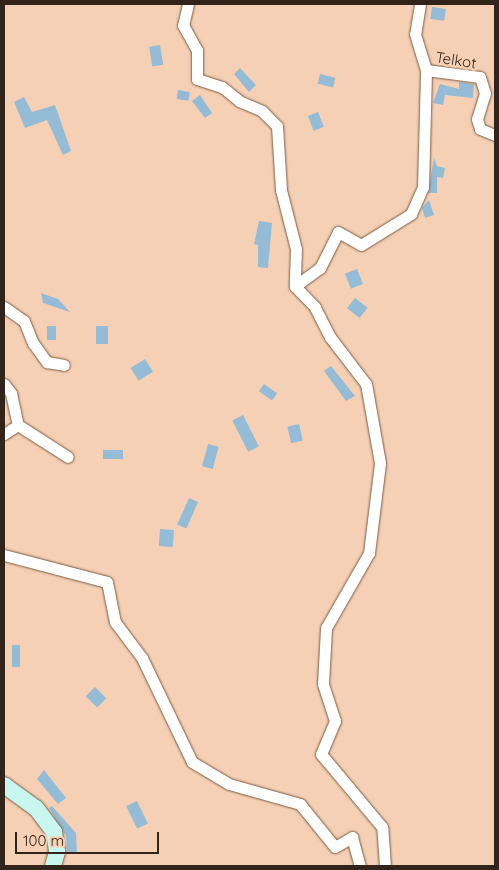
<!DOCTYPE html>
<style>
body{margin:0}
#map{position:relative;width:499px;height:870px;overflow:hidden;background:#f5d0b4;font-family:Quicksand,sans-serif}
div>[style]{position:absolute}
.building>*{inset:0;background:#95bcd6;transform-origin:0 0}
.roads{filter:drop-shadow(0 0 1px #7c5c43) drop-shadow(0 0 1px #7c5c43)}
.street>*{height:11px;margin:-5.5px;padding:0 5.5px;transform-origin:5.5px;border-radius:5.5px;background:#fff}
.secondary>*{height:16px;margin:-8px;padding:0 8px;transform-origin:8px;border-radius:8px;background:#c7f7ee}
span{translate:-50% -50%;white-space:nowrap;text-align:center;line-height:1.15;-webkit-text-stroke:5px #f5d0b4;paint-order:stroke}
.street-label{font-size:15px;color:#32241a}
.frame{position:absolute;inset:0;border:5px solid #32241a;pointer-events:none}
.scale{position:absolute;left:15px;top:832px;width:144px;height:22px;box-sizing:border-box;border:2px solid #32241a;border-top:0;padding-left:6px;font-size:15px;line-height:18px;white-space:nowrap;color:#32241a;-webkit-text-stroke:4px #f5d0b4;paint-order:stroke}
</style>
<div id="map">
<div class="building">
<div style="left:432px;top:7px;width:14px;height:12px;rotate:8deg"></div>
<div style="left:160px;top:45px;width:20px;height:11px;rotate:81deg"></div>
<div style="clip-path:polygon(240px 68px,256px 85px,249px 92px,234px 74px)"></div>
<div style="left:320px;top:74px;width:16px;height:10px;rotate:14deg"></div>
<div style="clip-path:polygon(459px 82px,474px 84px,473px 98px,445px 95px,443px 105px,433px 103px,440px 84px,459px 89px)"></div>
<div style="left:178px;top:90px;width:12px;height:9px;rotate:9deg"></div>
<div style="clip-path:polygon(200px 95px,212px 113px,205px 118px,192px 101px)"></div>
<div style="clip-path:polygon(24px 97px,32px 112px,55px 105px,71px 151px,63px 155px,47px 120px,25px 128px,14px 102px)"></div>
<div style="left:318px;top:112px;width:16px;height:11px;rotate:68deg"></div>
<div style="clip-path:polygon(434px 158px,437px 166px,445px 168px,443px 178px,437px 177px,437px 193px,428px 193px)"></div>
<div style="clip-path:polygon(429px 200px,434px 215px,425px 218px,422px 208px)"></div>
<div style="clip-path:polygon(259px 221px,272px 223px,268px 268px,258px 267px,258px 245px,254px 244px)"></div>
<div style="left:357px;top:269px;width:16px;height:13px;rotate:68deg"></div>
<div style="clip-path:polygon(41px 293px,58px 299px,70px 312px,43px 303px)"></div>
<div style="left:355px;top:298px;width:16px;height:13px;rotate:38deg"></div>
<div style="left:47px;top:326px;width:9px;height:14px"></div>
<div style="left:96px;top:326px;width:12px;height:18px"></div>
<div style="left:145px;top:359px;width:15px;height:17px;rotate:58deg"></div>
<div style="clip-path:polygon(331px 366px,355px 396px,346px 401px,324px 371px)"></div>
<div style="left:264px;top:384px;width:16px;height:9px;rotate:35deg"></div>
<div style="left:243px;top:415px;width:35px;height:12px;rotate:63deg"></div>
<div style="left:299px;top:424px;width:17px;height:12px;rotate:77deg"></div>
<div style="left:208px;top:444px;width:11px;height:23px;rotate:15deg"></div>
<div style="left:103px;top:450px;width:20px;height:9px"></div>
<div style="left:189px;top:498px;width:10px;height:29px;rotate:24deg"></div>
<div style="left:160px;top:529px;width:14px;height:17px;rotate:4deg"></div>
<div style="left:12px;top:645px;width:8px;height:22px"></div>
<div style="left:95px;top:687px;width:16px;height:13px;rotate:45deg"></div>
<div style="clip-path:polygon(44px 770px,66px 798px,58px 804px,37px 779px)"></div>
<div style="left:137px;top:801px;width:25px;height:12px;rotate:64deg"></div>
<div style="clip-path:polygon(52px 806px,76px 833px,77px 854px,67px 854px,66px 836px,49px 808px)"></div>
</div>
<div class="roads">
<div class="street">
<div style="left:188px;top:4px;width:22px;rotate:103deg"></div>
<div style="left:183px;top:25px;width:29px;rotate:61deg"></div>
<div style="left:197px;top:50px;width:29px;rotate:90deg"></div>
<div style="left:197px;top:79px;width:26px;rotate:18deg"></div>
<div style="left:222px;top:87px;width:22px;rotate:39deg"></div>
<div style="left:239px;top:101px;width:25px;rotate:23deg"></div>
<div style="left:262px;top:111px;width:21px;rotate:45deg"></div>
<div style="left:277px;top:126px;width:64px;rotate:86.4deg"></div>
<div style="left:281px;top:190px;width:61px;rotate:75.7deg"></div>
<div style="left:296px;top:249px;width:37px;rotate:92deg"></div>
<div style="left:420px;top:4px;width:30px;rotate:99deg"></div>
<div style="left:415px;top:34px;width:38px;rotate:73deg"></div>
<div style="left:426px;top:70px;width:54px;rotate:7.4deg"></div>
<div style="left:480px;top:77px;width:17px;rotate:73deg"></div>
<div style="left:485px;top:93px;width:27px;rotate:107deg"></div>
<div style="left:477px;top:119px;width:10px;rotate:73deg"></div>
<div style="left:480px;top:129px;width:16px;rotate:22deg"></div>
<div style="left:4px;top:307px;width:24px;rotate:35deg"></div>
<div style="left:24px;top:321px;width:24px;rotate:68deg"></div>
<div style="left:33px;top:343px;width:24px;rotate:54deg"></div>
<div style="left:47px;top:362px;width:17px;rotate:10deg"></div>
<div style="left:4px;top:384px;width:11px;rotate:52deg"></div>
<div style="left:11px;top:393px;width:33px;rotate:78deg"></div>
<div style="left:18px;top:425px;width:17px;rotate:147deg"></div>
<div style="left:18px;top:425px;width:59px;rotate:32.6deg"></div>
<div style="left:4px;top:555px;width:106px;rotate:14.7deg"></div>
<div style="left:107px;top:582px;width:41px;rotate:78.7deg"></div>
<div style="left:115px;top:622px;width:45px;rotate:53.1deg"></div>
<div style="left:142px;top:658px;width:115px;rotate:64.3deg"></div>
<div style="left:192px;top:762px;width:43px;rotate:30.7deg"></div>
<div style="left:229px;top:784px;width:74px;rotate:15.7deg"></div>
<div style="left:300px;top:804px;width:55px;rotate:50.9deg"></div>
<div style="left:335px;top:847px;width:20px;rotate:-30deg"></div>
<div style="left:352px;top:837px;width:30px;rotate:75deg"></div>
<div style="left:385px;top:866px;width:39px;rotate:-94deg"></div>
<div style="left:382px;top:827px;width:95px;rotate:-129.9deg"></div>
<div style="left:321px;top:754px;width:36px;rotate:-67deg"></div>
<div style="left:335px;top:721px;width:39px;rotate:-108deg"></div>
<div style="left:323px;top:684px;width:56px;rotate:-86.9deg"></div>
<div style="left:326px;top:628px;width:86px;rotate:-60.2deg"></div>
<div style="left:369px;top:553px;width:91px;rotate:-83deg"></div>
<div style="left:380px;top:463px;width:80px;rotate:-100deg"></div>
<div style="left:366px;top:384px;width:59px;rotate:-127.5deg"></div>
<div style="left:330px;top:337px;width:34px;rotate:-117deg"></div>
<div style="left:315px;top:307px;width:29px;rotate:-134deg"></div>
<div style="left:295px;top:286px;width:31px;rotate:-36deg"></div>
<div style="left:320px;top:268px;width:40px;rotate:-63.4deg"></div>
<div style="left:338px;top:232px;width:26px;rotate:29deg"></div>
<div style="left:361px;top:245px;width:59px;rotate:-31.8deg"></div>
<div style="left:411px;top:214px;width:30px;rotate:-66deg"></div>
<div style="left:423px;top:187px;width:117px;rotate:-88.5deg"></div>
</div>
<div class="secondary">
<div style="left:4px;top:785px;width:39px;rotate:36deg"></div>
<div style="left:36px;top:808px;width:30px;rotate:53deg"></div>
<div style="left:54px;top:832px;width:20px;rotate:81deg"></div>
<div style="left:57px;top:852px;width:15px;rotate:106deg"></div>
</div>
</div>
<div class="street-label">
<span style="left:456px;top:60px;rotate:9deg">Telkot</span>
</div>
<div class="frame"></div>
<div class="scale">100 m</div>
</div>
